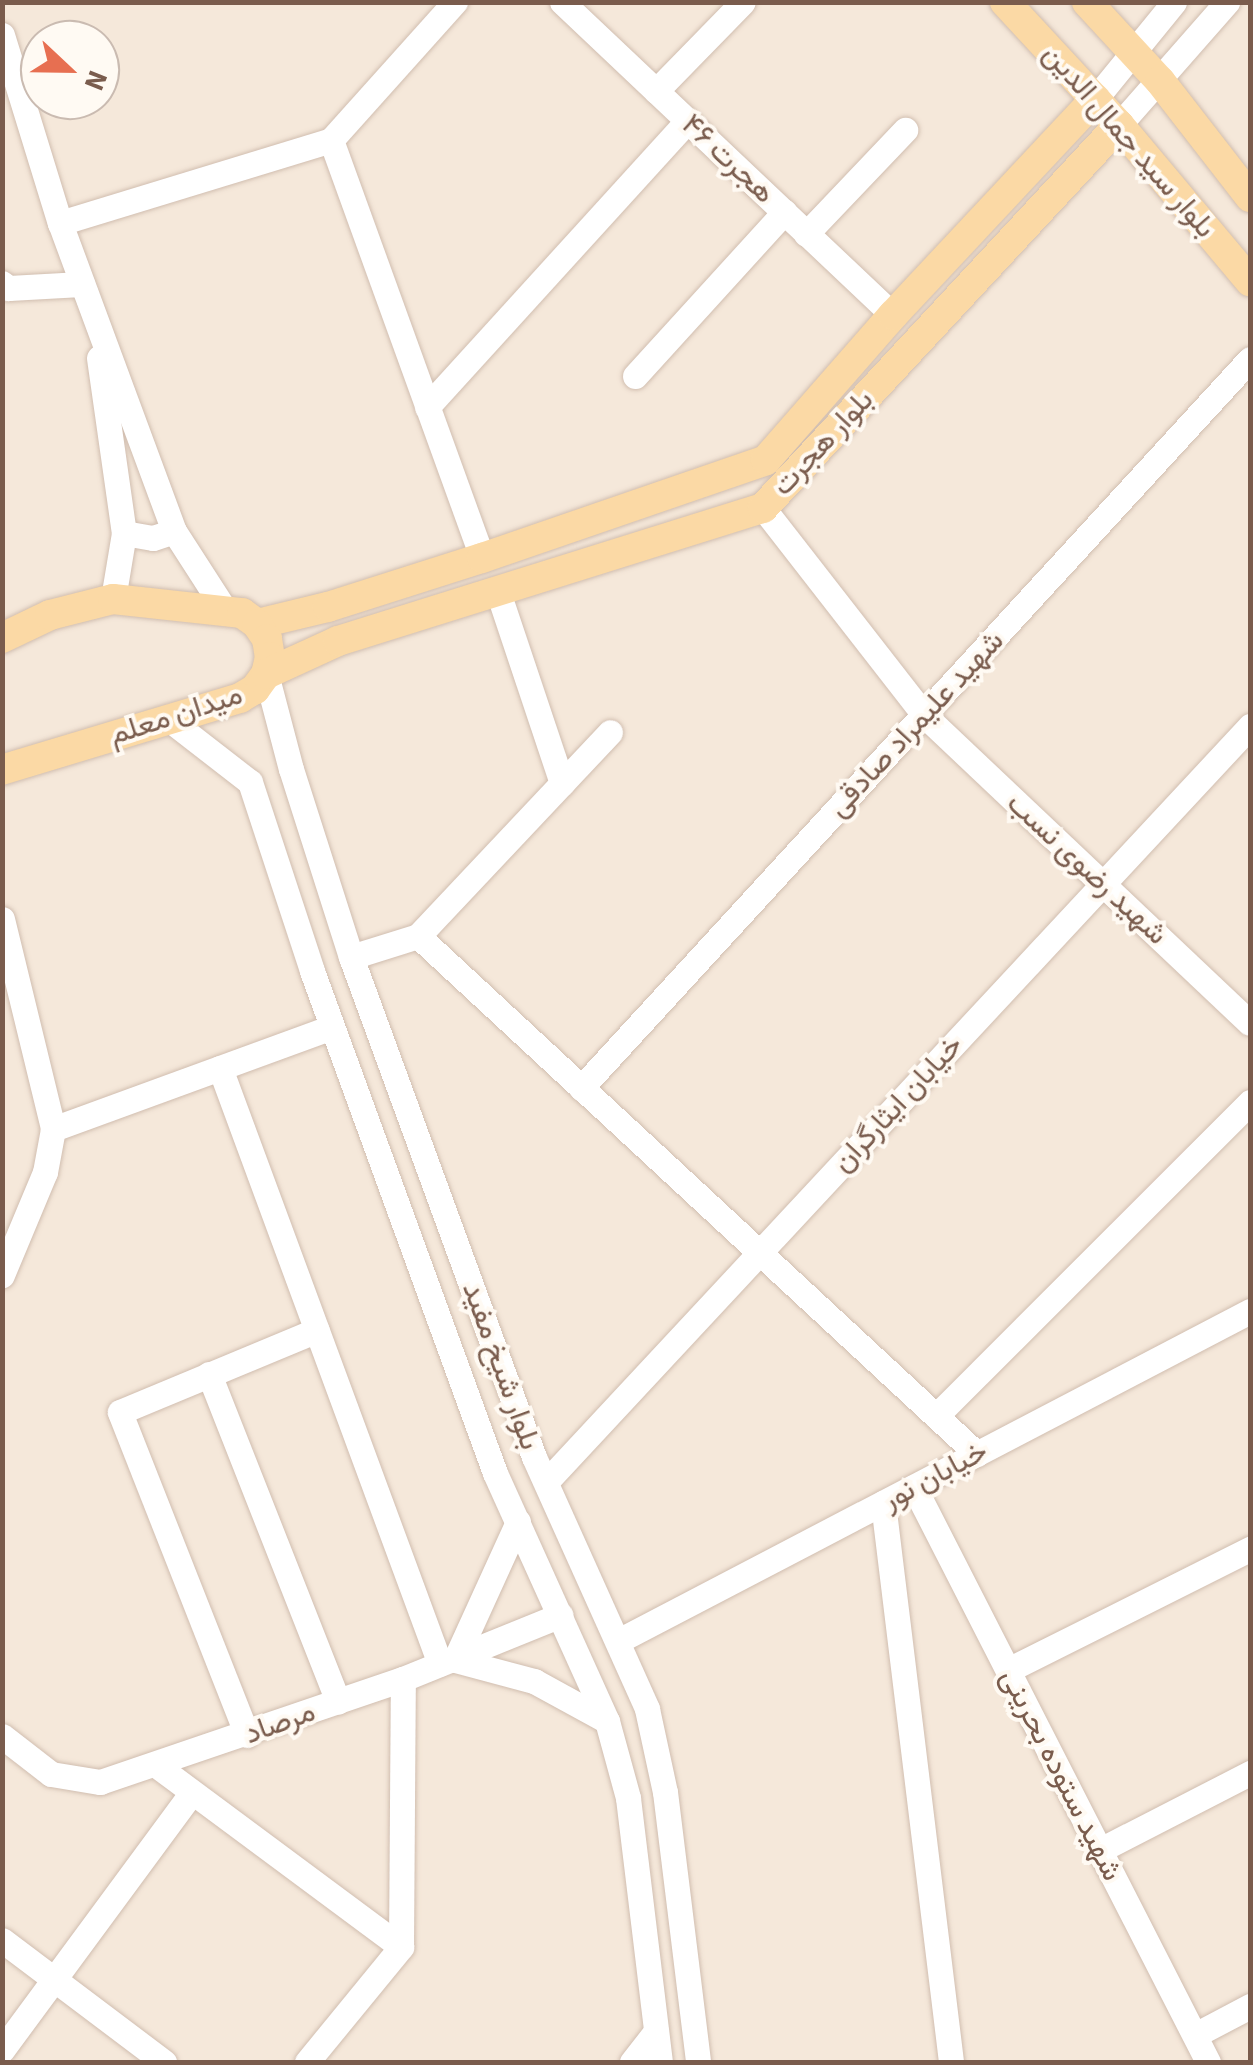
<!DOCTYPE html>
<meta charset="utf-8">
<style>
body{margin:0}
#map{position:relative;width:1253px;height:2065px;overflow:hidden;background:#fdf6ec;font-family:"Source Sans 3",Vazirmatn,sans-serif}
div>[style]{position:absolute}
.residential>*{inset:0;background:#f5e8da}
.roads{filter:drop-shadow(0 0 2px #d1beb0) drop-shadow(0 0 2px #d1beb0)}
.minor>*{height:25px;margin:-12.5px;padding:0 12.5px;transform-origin:12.5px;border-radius:12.5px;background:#fff}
.major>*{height:30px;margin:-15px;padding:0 15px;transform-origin:15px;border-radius:15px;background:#fbd9a5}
span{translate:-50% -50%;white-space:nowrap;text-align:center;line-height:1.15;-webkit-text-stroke:8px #fffaf3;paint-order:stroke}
.street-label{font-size:30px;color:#7a5c4d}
.frame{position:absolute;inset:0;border:5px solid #7a5c4d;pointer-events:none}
.north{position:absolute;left:20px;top:20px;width:100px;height:100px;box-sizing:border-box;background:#fffaf3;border:2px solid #cabbb1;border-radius:50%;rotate:112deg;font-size:28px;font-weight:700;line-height:40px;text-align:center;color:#7a5c4d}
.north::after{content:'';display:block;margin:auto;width:35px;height:45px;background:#e76f51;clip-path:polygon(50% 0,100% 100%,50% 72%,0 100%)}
</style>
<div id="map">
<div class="residential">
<div style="clip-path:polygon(evenodd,3px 3px,1250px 3px,1250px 2062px,3px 2062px,3px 3px,40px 40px,100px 40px,100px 100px,40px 100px,40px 40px)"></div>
</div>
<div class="roads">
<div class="minor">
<div style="left:562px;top:2px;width:456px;rotate:43.4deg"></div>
<div style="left:2px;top:35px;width:197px;rotate:72.9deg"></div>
<div style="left:60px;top:223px;width:328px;rotate:69.7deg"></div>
<div style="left:174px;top:531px;width:94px;rotate:57.2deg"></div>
<div style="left:656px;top:91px;width:124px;rotate:-45.7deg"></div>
<div style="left:1095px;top:99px;width:125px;rotate:-50.8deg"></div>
<div style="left:1119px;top:125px;width:164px;rotate:-48.7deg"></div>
<div style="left:331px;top:140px;width:444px;rotate:70.1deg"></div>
<div style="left:60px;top:223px;width:283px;rotate:-17deg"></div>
<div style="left:331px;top:140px;width:186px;rotate:-48.1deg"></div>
<div style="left:806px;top:234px;width:144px;rotate:-46.4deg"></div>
<div style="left:2px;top:283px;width:8px;rotate:40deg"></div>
<div style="left:8px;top:288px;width:74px;rotate:-3.1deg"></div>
<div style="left:99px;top:358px;width:177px;rotate:81.9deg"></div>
<div style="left:124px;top:533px;width:67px;rotate:99.5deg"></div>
<div style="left:635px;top:376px;width:222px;rotate:-47.7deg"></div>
<div style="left:427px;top:407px;width:387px;rotate:-47.7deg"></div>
<div style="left:763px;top:508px;width:262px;rotate:52.1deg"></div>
<div style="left:924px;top:715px;width:448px;rotate:43.4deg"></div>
<div style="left:124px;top:533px;width:29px;rotate:10deg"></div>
<div style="left:153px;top:538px;width:22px;rotate:-18deg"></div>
<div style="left:497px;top:589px;width:205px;rotate:71.5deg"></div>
<div style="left:266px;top:674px;width:98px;rotate:75.3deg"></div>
<div style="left:291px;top:769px;width:197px;rotate:72.3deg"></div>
<div style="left:351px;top:957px;width:532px;rotate:69.9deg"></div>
<div style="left:534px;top:1457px;width:276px;rotate:65.8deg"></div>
<div style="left:647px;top:1709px;width:85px;rotate:77.8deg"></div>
<div style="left:665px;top:1792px;width:272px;rotate:83deg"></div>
<div style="left:170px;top:720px;width:101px;rotate:37.8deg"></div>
<div style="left:250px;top:782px;width:199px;rotate:71.8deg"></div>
<div style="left:312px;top:971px;width:534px;rotate:69.97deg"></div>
<div style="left:495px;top:1473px;width:272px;rotate:65.7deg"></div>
<div style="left:607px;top:1721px;width:80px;rotate:74.7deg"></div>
<div style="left:628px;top:1798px;width:266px;rotate:83.1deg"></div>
<div style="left:2px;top:919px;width:216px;rotate:76.3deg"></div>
<div style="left:53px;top:1129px;width:44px;rotate:100.5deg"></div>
<div style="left:45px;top:1172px;width:112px;rotate:112.7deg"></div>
<div style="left:418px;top:936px;width:762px;rotate:42.82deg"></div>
<div style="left:351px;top:957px;width:70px;rotate:-17.4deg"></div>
<div style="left:418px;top:936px;width:280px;rotate:-46.7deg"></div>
<div style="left:220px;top:1068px;width:635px;rotate:69.74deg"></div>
<div style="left:581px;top:1088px;width:989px;rotate:-47.46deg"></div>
<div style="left:53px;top:1129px;width:297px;rotate:-20.1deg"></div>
<div style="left:209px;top:1374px;width:352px;rotate:68.5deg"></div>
<div style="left:936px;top:1416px;width:444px;rotate:-45deg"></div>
<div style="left:546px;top:1482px;width:1033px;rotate:-47.04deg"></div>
<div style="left:914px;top:1487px;width:646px;rotate:62.92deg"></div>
<div style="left:883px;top:1503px;width:563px;rotate:83.06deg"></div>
<div style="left:620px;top:1640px;width:711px;rotate:-27.57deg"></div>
<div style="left:455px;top:1660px;width:82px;rotate:14.9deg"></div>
<div style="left:534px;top:1681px;width:83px;rotate:28.7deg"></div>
<div style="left:455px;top:1660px;width:152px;rotate:-65.5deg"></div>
<div style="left:1008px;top:1670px;width:271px;rotate:-26.6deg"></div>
<div style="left:247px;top:1735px;width:347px;rotate:-111.5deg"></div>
<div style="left:120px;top:1412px;width:213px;rotate:-22.6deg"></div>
<div style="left:2px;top:1736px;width:62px;rotate:37.8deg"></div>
<div style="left:51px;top:1774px;width:50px;rotate:9.3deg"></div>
<div style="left:100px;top:1782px;width:320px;rotate:-18.8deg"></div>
<div style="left:403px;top:1679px;width:170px;rotate:-22.1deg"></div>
<div style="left:156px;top:1765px;width:305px;rotate:36.6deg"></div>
<div style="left:1100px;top:1850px;width:169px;rotate:-27.2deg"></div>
<div style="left:2px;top:1940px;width:203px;rotate:37deg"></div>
<div style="left:1195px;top:2035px;width:62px;rotate:-27.8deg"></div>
<div style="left:2px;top:2050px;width:320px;rotate:-53.6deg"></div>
<div style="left:307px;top:2062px;width:149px;rotate:-50.7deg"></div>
<div style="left:401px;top:1947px;width:268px;rotate:-89.6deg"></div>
<div style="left:632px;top:2062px;width:39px;rotate:-52deg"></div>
</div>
<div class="major">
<div style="left:1005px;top:2px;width:168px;rotate:47.2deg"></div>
<div style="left:1119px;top:125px;width:204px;rotate:50deg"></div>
<div style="left:1087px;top:2px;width:108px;rotate:47.3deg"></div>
<div style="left:1160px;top:81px;width:147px;rotate:52.2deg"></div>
<div style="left:257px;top:624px;width:73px;rotate:-13.5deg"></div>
<div style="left:328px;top:607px;width:162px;rotate:-17.7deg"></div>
<div style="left:482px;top:558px;width:300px;rotate:-19deg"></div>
<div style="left:766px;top:460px;width:193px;rotate:-48.8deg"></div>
<div style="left:893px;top:315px;width:296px;rotate:-46.9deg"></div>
<div style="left:2px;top:638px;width:53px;rotate:-25.6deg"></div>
<div style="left:50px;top:615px;width:65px;rotate:-14.3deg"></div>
<div style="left:113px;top:599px;width:130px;rotate:6.2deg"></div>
<div style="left:242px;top:613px;width:19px;rotate:36deg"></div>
<div style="left:257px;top:624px;width:18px;rotate:56deg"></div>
<div style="left:267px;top:639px;width:18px;rotate:81deg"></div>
<div style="left:270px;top:657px;width:17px;rotate:103deg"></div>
<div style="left:266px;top:674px;width:19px;rotate:126deg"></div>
<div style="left:255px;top:689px;width:17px;rotate:149deg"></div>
<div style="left:240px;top:698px;width:249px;rotate:163.2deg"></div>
<div style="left:266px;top:674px;width:79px;rotate:-24.6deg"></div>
<div style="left:338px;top:641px;width:445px;rotate:-17.4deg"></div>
<div style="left:763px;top:508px;width:523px;rotate:-47.09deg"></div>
</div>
</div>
<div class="street-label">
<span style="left:1129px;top:141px;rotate:49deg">بلوار سید جمال الدین</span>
<span style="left:728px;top:159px;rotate:43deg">هجرت ۴۶</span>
<span style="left:823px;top:443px;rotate:-47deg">بلوار هجرت</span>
<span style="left:176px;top:715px;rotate:-18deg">میدان معلم</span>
<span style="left:916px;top:724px;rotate:-47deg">شهید علیمراد صادقی</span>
<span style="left:1087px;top:869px;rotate:43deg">شهید رضوی نسب</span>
<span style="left:898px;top:1104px;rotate:-47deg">خیابان ایثارگران</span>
<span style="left:501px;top:1366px;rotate:70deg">بلوار شیخ مفید</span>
<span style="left:935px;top:1476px;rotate:-28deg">خیابان نور</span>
<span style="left:280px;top:1723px;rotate:-20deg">مرصاد</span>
<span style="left:1061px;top:1775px;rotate:63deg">شهید ستوده بحرینی</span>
</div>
<div class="frame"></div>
<div class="north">N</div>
</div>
